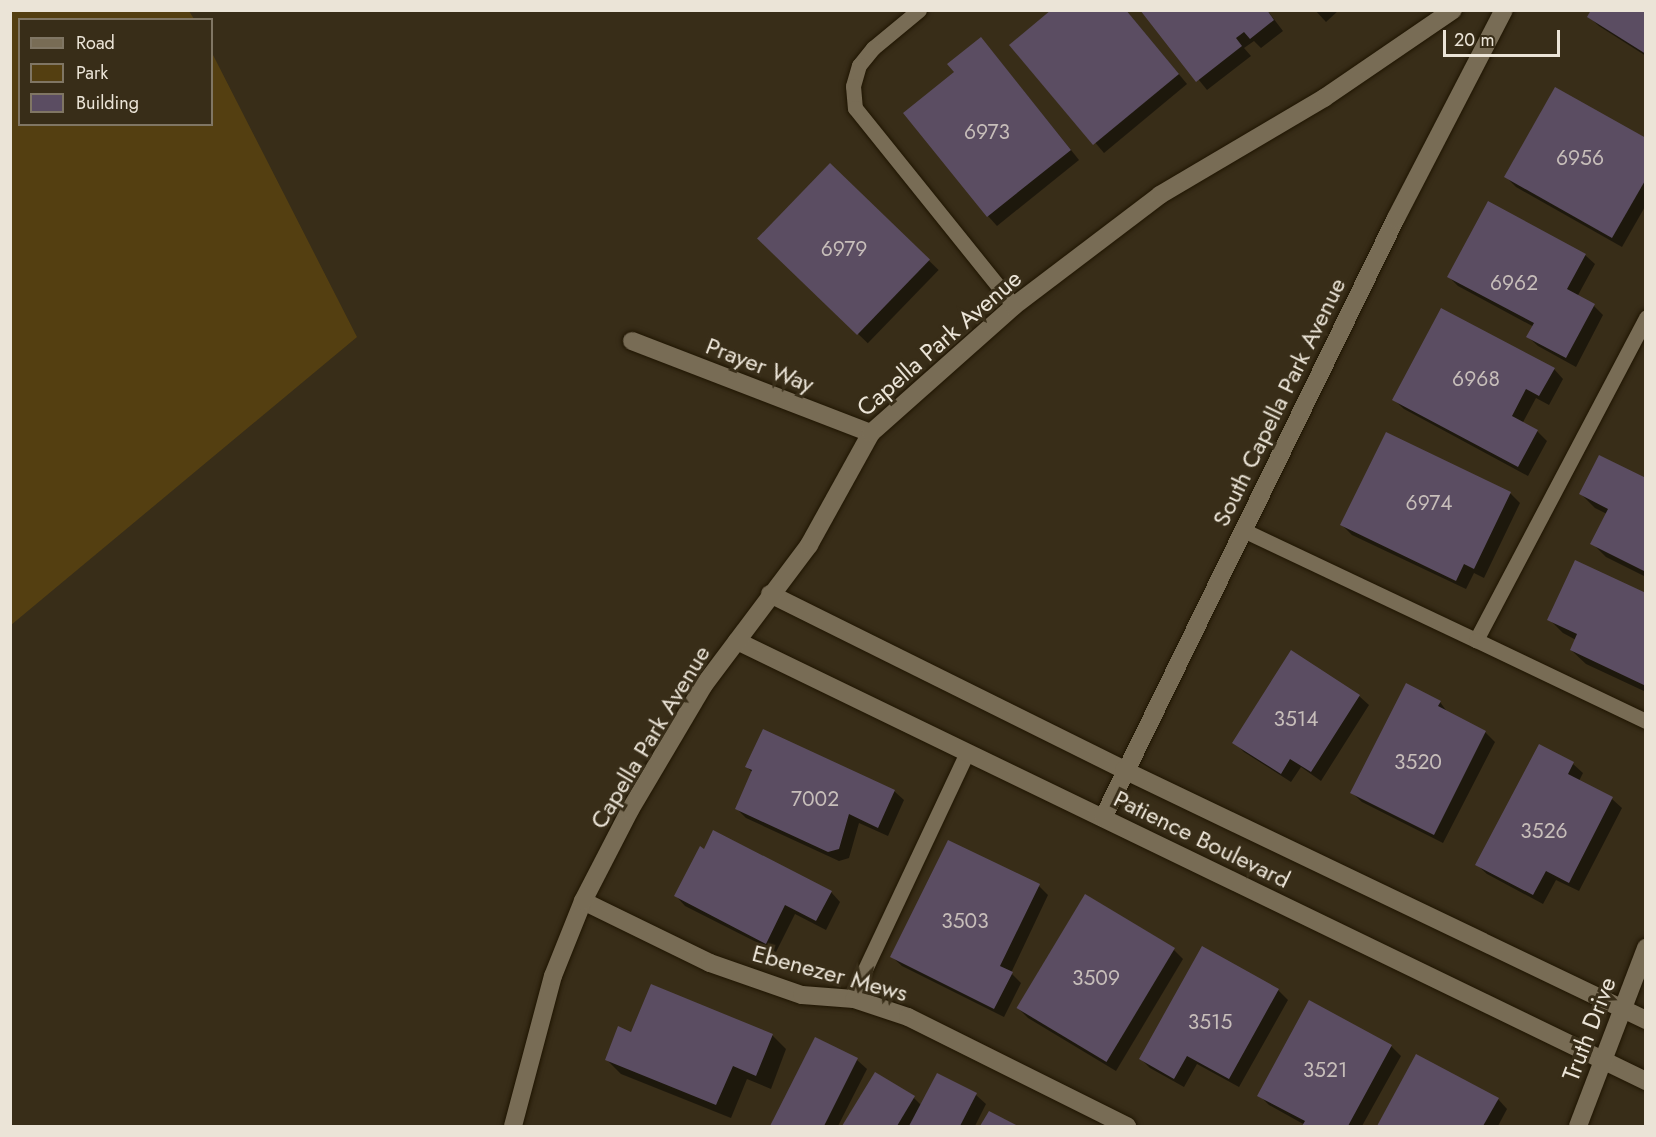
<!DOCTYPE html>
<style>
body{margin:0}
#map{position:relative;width:1656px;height:1137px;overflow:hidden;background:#382d18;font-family:Jost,sans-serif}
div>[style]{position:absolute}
.green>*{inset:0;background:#543f11}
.shadow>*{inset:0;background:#0007;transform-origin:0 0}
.building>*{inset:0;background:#5b4d62;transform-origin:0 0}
.roads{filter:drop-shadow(0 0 2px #1f1502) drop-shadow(0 0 2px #1f1502)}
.lane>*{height:15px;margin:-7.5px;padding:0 7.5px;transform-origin:7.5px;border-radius:7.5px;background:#786c55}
.street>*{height:18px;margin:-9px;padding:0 9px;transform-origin:9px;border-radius:9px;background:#786c55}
span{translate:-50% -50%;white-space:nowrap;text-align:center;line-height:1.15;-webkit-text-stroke:6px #382d18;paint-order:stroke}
.number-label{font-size:21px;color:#c7beba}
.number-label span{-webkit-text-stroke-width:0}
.street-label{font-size:24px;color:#ebe4d7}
.frame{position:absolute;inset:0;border:12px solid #ebe4d7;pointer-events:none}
.legend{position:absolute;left:18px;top:18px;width:195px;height:108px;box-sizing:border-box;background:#382d18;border:2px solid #807664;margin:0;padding:8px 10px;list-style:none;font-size:18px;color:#ebe4d7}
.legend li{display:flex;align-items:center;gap:12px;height:30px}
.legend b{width:30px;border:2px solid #807664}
.scale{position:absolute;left:1443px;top:30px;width:117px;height:27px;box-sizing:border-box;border:3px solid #ebe4d7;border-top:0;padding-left:8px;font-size:18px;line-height:21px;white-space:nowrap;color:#ebe4d7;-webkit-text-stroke:4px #382d18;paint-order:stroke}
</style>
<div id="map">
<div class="green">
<div style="clip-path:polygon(11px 10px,189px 11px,194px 19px,20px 20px,20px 124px,212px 124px,212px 53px,357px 337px,11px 625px)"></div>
</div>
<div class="shadow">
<div style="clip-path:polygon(1126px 10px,1187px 84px,1104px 153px,1012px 45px)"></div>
<div style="clip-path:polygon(1142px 10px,1267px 10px,1283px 31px,1261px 48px,1254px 41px,1244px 48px,1251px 56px,1207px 90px)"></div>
<div style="clip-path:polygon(1315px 10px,1339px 10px,1326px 22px)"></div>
<div style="clip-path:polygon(1646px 10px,1646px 56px,1599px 26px,1589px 17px)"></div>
<div style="clip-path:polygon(990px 49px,1079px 160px,997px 226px,988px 216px)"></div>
<div style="clip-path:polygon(1646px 140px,1646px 205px,1622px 247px,1516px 187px,1506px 177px)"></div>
<div style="left:830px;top:165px;width:151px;height:102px;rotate:44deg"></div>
<div style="clip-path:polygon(1585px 255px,1595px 264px,1577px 297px,1594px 306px,1603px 315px,1576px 367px,1538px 346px,1528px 337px,1534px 327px,1458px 286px,1449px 277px)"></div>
<div style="clip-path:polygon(1554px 369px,1563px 379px,1549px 405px,1536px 398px,1522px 424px,1537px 431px,1547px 441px,1528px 476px,1404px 409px,1394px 400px)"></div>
<div style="clip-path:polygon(1386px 434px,1511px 494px,1520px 503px,1484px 578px,1474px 573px,1466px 589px,1352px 535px,1342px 525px)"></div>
<div style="clip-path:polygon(1646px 480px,1646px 577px,1606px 557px,1592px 543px,1607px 514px,1595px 508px,1581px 494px)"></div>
<div style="clip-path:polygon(1646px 594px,1646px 692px,1586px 664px,1571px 650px,1576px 640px,1563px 633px,1549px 619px)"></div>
<div style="clip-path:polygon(1291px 652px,1359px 696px,1369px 705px,1321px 781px,1301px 767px,1291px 782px,1244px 752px,1234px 742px)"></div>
<div style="clip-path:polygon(1440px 702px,1448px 713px,1485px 732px,1495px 742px,1443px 843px,1362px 802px,1352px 793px)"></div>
<div style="clip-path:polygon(1539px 746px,1573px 764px,1583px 773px,1579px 781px,1612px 799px,1622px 808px,1579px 891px,1556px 880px,1543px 904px,1487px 874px,1477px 865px)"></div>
<div style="clip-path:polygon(747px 767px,894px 791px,904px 800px,888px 836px,859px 823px,849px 858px,839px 861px,746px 818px,737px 809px,753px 773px)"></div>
<div style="clip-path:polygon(1039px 886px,1048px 895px,1011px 973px,1021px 983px,1004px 1017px,902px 966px,892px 957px)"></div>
<div style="clip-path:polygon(831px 892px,840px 902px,826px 930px,795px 914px,776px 952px,685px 906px,676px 896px)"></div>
<div style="clip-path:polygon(1174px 950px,1183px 959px,1116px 1071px,1028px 1018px,1018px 1008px)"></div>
<div style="clip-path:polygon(1278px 990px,1288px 1000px,1239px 1087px,1197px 1064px,1184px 1087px,1150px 1068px,1141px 1059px)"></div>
<div style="clip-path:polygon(632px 1034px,772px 1035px,786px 1049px,771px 1089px,747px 1079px,731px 1118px,621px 1074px,607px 1060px)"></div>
<div style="clip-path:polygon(816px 1039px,857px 1060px,867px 1069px,838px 1126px,772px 1126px)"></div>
<div style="clip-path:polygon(1391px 1046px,1401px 1056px,1362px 1126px,1304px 1126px,1305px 1125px,1269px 1105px,1259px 1095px)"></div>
<div style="clip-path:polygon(1417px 1056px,1498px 1099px,1507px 1109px,1498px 1126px,1379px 1126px)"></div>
<div style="clip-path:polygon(875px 1074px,914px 1098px,922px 1106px,937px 1075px,976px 1095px,986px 1104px,975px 1126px,844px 1126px)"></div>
</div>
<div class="building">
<div style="clip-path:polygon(1051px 10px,1126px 10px,1179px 74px,1093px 145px,1009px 45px)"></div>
<div style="clip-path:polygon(1140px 10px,1267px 10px,1274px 20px,1250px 39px,1244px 32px,1236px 38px,1242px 46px,1196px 82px)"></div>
<div style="clip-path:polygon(1591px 10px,1646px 10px,1646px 54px,1587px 17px)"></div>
<div style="clip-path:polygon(981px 37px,1071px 150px,987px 217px,903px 113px,954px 72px,947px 64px)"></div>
<div style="clip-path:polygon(1555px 87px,1646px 138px,1646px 179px,1612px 238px,1504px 177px)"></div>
<div style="left:830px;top:163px;width:139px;height:105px;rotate:44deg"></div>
<div style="clip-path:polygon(1488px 201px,1586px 254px,1567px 289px,1595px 304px,1566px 358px,1526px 337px,1534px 323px,1447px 277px)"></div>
<div style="clip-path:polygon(1441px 308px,1555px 368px,1539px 396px,1526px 389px,1512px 416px,1538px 430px,1518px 467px,1392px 400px)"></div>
<div style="clip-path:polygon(1386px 432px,1511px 492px,1474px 569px,1464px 564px,1456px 581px,1340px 525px)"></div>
<div style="clip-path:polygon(1599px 455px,1646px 478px,1646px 572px,1590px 544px,1608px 509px,1579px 494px)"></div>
<div style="clip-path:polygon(1575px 560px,1646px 593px,1646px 686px,1570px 650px,1577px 634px,1547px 620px)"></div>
<div style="clip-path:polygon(1291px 650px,1360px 695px,1311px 772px,1290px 759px,1281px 774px,1232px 743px)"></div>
<div style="clip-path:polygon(1406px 683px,1441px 701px,1438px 706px,1486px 731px,1434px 835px,1350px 793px)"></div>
<div style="clip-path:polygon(763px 729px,895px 790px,878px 828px,849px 814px,839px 849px,828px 852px,735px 809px,752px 770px,745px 767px)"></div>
<div style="clip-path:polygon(1539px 744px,1574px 762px,1568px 774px,1613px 797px,1569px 883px,1546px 871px,1533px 895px,1475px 865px)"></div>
<div style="clip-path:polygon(713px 830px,832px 891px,816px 921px,785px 905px,766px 944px,674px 896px,700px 846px,704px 849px)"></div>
<div style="clip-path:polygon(948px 840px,1040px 884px,1000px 966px,1013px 972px,994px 1009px,890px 957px)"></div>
<div style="left:1085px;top:894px;width:105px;height:133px;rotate:31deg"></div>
<div style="clip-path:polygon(1202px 946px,1279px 989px,1229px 1079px,1187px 1056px,1174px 1079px,1139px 1059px)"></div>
<div style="clip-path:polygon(651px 984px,773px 1034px,756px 1076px,733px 1066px,716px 1105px,605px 1060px,618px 1026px,631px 1032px)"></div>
<div style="clip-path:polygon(1309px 1000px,1392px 1045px,1348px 1126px,1302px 1126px,1305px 1121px,1257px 1096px)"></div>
<div style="clip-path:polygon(815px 1037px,858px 1058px,824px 1126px,770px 1126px)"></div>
<div style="clip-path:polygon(1416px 1054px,1499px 1098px,1483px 1126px,1377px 1126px)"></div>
<div style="clip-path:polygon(875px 1072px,915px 1096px,897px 1126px,842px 1126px)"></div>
<div style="clip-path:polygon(937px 1073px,977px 1093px,960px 1126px,909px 1126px)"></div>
<div style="clip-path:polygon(989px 1111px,1018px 1126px,980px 1126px)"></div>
</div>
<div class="roads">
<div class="lane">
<div style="left:919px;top:10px;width:60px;rotate:140.4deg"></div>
<div style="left:873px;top:48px;width:22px;rotate:129deg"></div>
<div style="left:859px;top:65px;width:22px;rotate:106deg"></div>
<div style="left:853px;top:86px;width:22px;rotate:85deg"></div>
<div style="left:855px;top:108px;width:254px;rotate:51.2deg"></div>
<div style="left:1243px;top:530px;width:258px;rotate:25.3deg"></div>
<div style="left:1476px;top:640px;width:365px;rotate:-62.2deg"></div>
<div style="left:1476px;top:640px;width:188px;rotate:25.5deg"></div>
<div style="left:851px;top:999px;width:273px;rotate:-64.8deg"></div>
</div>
<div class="street">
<div style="left:632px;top:341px;width:256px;rotate:21.1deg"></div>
<div style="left:770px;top:594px;width:395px;rotate:26.4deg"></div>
<div style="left:1124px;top:770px;width:579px;rotate:25.59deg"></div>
<div style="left:737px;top:641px;width:1010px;rotate:25.83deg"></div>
<div style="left:1103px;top:818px;width:668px;rotate:-63.97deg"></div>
<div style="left:1396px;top:218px;width:234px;rotate:-62.6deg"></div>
<div style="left:583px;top:901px;width:141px;rotate:26deg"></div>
<div style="left:710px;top:963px;width:97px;rotate:19.2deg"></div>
<div style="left:802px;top:995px;width:52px;rotate:4.4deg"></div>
<div style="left:854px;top:999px;width:57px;rotate:18.4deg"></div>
<div style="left:908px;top:1017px;width:245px;rotate:26.5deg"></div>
<div style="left:513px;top:1126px;width:155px;rotate:-75.1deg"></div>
<div style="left:553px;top:976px;width:81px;rotate:-68.2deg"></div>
<div style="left:583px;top:901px;width:102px;rotate:-62.7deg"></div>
<div style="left:630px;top:810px;width:145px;rotate:-59.4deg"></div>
<div style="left:704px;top:685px;width:175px;rotate:-53.1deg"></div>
<div style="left:809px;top:545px;width:128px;rotate:-61deg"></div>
<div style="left:871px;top:433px;width:191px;rotate:-41.6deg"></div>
<div style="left:1014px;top:306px;width:183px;rotate:-37.2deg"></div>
<div style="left:1160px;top:195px;width:191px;rotate:-30.6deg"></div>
<div style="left:1324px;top:98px;width:156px;rotate:-34.3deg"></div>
<div style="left:1578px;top:1126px;width:191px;rotate:-69.1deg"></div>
</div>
</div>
<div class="number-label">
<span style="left:987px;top:132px">6973</span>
<span style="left:1580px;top:158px">6956</span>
<span style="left:844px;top:249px">6979</span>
<span style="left:1514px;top:283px">6962</span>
<span style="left:1476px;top:379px">6968</span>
<span style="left:1429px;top:503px">6974</span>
<span style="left:1296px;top:719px">3514</span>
<span style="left:1418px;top:762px">3520</span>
<span style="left:815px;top:799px">7002</span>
<span style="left:1544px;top:831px">3526</span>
<span style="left:965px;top:921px">3503</span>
<span style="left:1096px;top:978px">3509</span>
<span style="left:1210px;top:1022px">3515</span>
<span style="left:1325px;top:1070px">3521</span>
</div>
<div class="street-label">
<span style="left:939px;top:343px;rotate:-41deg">Capella Park Avenue</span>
<span style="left:760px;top:365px;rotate:21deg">Prayer Way</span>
<span style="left:1279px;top:402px;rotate:-64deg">South Capella Park Avenue</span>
<span style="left:650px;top:737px;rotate:-59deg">Capella Park Avenue</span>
<span style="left:1202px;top:839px;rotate:26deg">Patience Boulevard</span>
<span style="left:830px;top:973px;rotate:15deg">Ebenezer Mews</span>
<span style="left:1589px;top:1029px;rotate:-69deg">Truth Drive</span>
</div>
<div class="frame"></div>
<ul class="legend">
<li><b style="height:8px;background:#786c55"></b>Road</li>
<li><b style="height:16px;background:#543f11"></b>Park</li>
<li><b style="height:16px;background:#5b4d62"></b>Building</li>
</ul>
<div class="scale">20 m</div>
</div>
